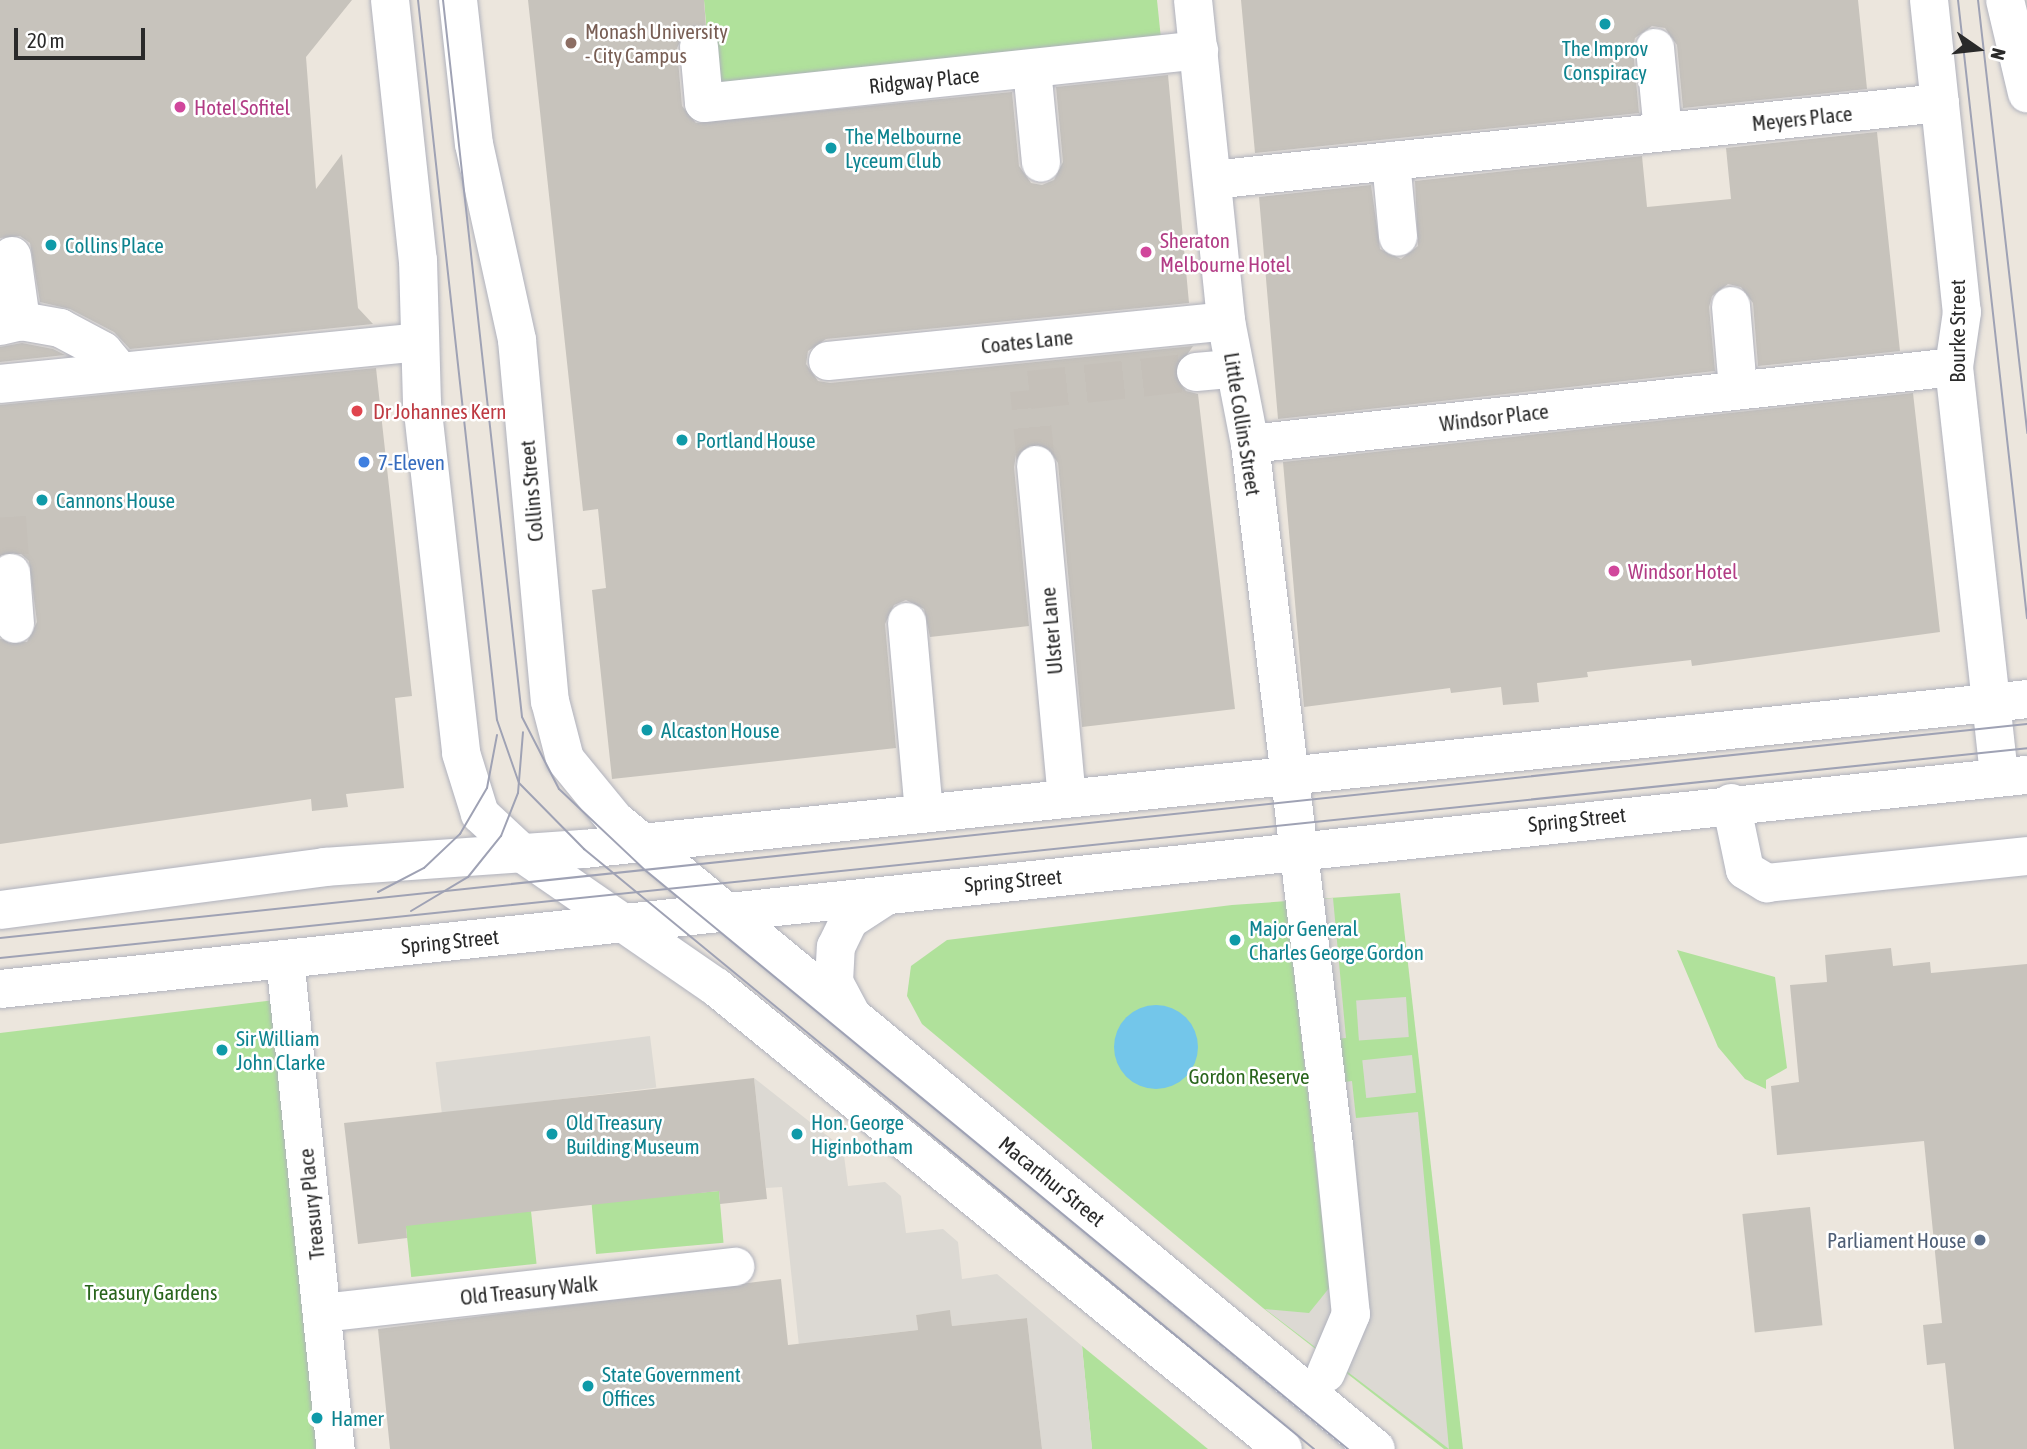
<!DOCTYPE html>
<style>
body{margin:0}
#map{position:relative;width:2027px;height:1449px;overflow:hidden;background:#ece6dd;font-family:"Asap Condensed",sans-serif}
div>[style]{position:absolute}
.green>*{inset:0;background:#b0e19b;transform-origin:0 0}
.plaza>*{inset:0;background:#dcd9d3;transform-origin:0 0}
.water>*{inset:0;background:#73c6ea}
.round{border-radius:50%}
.building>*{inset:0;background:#c7c3bc;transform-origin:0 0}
.minor-tunnel>*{height:38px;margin-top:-19px;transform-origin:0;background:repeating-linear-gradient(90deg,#c5c0b9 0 38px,transparent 0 57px)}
.roads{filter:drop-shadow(0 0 2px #b0b2bd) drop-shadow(0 0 2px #b0b2bd)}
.minor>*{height:38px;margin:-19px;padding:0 19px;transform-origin:19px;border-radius:19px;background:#fff}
.tram>*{height:2px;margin:-1px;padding:0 1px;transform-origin:1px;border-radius:1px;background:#9fa2b4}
.dots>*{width:19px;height:19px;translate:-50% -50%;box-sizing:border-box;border:4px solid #fff;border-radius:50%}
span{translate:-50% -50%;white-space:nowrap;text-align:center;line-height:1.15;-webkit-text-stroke:5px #fff;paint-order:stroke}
.education-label{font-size:21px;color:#785e54}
.left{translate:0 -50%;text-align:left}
.culture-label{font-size:21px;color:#0d838f}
.street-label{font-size:21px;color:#2a2a2a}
.hotel-label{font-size:21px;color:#b23c85}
.health-label{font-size:21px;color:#be3a42}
.shop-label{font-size:21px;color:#366cbe}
.park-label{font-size:21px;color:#29651c}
.service-label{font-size:21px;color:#4e5e75}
.right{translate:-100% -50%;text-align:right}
.north{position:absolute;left:1943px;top:14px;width:70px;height:70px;-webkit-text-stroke:5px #fff;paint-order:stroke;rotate:104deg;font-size:19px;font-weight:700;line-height:28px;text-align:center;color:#2a2a2a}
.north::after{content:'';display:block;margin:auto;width:24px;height:32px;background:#2a2a2a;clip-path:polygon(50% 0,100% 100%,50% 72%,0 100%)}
.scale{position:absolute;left:14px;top:28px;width:131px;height:32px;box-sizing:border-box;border:4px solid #2a2a2a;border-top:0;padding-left:9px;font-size:21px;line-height:24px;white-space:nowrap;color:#2a2a2a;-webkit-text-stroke:5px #fff;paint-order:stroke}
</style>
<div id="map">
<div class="green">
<div style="clip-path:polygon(704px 0,1157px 0,1161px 39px,712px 90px)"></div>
<div style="clip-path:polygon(1400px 893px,1463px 1449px,1444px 1449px,1263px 1308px,922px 1024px,907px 996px,911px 966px,947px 940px,1232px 905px)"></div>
<div style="clip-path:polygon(1677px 950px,1775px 977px,1787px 1068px,1766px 1080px,1766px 1089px,1745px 1079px,1718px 1047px)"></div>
<div style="clip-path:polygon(275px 1000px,318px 1449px,0 1449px,0 1033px)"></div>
<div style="left:719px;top:1191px;width:52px;height:128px;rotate:85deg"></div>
<div style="left:531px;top:1211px;width:53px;height:126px;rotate:84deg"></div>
<div style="clip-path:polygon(1082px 1346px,1208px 1449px,1092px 1449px)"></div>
</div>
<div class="plaza">
<div style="clip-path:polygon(1333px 898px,1346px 1038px,1332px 1039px,1337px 1083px,1352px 1081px,1356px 1118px,1418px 1112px,1449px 1449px,1265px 1309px,1309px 1313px,1330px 1287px,1286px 902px)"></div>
<div style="left:1406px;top:997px;width:40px;height:50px;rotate:86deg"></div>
<div style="left:650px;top:1036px;width:52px;height:216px;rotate:83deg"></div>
<div style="left:1412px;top:1055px;width:38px;height:50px;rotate:84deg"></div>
<div style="clip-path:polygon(754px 1078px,843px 1148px,848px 1186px,885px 1182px,901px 1196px,906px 1233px,943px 1229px,958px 1242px,962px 1279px,997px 1274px,1082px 1346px,1092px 1449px,1042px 1449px,1027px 1318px,952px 1326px,950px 1311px,916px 1315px,918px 1330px,846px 1338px,810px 1449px,782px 1187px,766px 1188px)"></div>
</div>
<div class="water">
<div class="round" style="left:1114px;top:1005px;width:84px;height:84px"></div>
</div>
<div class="building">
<div style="clip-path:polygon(0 0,352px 0,306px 57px,316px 189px,342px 154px,358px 308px,373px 324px,130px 349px,114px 332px,70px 309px,40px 302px,30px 243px,20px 236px,0 238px)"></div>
<div style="clip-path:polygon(528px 0,704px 0,706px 27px,686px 30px,677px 48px,682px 106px,696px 123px,1012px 92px,1019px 166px,1031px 183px,1042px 185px,1054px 180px,1063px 162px,1056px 87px,1168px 75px,1189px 303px,826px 339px,808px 351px,806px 364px,818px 381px,830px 383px,1193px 346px,1174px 374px,1186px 391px,1198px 394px,1235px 709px,1082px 727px,1058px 463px,1046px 445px,1033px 443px,1016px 455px,1014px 467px,1029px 626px,930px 637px,924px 609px,906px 600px,894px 605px,885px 624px,896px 748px,612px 779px,592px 590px,606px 588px,598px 509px,583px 511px)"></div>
<div style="clip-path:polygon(1241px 0,1858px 0,1867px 89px,1683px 108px,1677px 45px,1665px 28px,1652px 26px,1635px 38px,1633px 49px,1639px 113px,1255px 153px)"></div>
<div style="clip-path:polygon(1877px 132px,1900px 351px,1758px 366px,1753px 303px,1741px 287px,1728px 284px,1712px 296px,1709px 307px,1715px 371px,1278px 419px,1259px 197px,1371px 185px,1380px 249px,1401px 259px,1418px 246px,1415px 181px,1642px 156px,1647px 207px,1731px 199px,1726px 148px)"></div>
<div style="clip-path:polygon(22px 343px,53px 349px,65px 355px,0 362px,0 347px)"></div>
<div style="clip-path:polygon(376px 368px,412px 696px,395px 698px,404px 788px,346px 794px,348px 807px,312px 811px,311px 799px,0 844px,0 639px,27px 642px,37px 622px,29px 561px,20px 553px,0 554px,0 405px)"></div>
<div style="clip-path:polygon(1913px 393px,1940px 632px,1692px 666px,1691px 660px,1587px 672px,1588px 677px,1537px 683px,1539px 702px,1503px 705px,1501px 687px,1451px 693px,1450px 688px,1304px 707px,1283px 462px)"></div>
<div style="clip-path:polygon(1891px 948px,1893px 966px,1930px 962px,1931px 973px,2027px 964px,2027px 1449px,1954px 1449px,1945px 1363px,1927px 1365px,1923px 1325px,1942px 1323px,1924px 1141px,1777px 1155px,1771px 1086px,1799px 1082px,1790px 985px,1827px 982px,1825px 955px)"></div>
<div style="clip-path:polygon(754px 1078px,767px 1199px,720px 1204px,719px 1191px,563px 1208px,406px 1226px,407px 1238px,358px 1244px,344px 1123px)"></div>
<div style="left:1810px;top:1207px;width:119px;height:68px;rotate:84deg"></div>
<div style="clip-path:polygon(781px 1279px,788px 1345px,918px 1330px,916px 1315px,950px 1310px,952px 1326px,1027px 1318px,1042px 1449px,390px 1449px,378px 1329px)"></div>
</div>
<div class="minor-tunnel">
<div style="left:1036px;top:465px;width:75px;rotate:-95.3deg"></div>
<div style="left:1029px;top:390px;width:168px;rotate:-6.2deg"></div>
<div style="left:7px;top:517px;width:56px;rotate:85.9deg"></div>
</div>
<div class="roads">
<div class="minor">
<div style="left:390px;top:0;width:262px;rotate:83.9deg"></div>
<div style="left:418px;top:260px;width:143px;rotate:88.4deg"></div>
<div style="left:422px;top:403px;width:352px;rotate:83.6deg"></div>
<div style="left:461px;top:753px;width:64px;rotate:72.7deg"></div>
<div style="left:480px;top:814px;width:59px;rotate:42.9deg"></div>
<div style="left:523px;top:854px;width:234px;rotate:34.6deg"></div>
<div style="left:716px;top:987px;width:731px;rotate:39.17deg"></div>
<div style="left:458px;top:0;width:145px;rotate:83.7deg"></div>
<div style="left:474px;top:144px;width:201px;rotate:77.6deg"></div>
<div style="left:517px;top:340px;width:363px;rotate:84.8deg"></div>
<div style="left:550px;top:701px;width:60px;rotate:75.5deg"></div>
<div style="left:565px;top:759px;width:79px;rotate:50.7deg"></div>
<div style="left:615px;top:820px;width:987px;rotate:39.58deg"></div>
<div style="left:1193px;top:0;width:323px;rotate:84.1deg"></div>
<div style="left:1226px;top:321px;width:125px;rotate:79deg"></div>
<div style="left:1250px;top:444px;width:706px;rotate:83.17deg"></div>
<div style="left:1334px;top:1145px;width:170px;rotate:84.3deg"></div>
<div style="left:1351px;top:1314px;width:64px;rotate:113deg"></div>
<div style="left:1929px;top:0;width:314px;rotate:84deg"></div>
<div style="left:1962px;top:312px;width:56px;rotate:98.3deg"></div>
<div style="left:1954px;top:367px;width:411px;rotate:83.7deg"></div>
<div style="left:2005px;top:0;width:96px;rotate:76.7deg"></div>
<div style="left:699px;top:47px;width:56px;rotate:84.9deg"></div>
<div style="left:704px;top:103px;width:498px;rotate:-6.1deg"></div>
<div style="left:1655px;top:48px;width:84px;rotate:84.6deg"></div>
<div style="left:1032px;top:69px;width:94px;rotate:84.5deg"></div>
<div style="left:1391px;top:161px;width:76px;rotate:84.7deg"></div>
<div style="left:1212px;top:180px;width:732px;rotate:-6.04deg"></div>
<div style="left:12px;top:256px;width:66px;rotate:82.1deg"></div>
<div style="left:1731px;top:306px;width:83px;rotate:85.2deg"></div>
<div style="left:0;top:326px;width:22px;rotate:-13deg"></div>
<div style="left:21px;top:321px;width:40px;rotate:10deg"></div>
<div style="left:60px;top:328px;width:49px;rotate:28.1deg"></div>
<div style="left:103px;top:351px;width:26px;rotate:50deg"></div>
<div style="left:828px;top:361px;width:400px;rotate:-5.7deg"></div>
<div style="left:1196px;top:372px;width:38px;rotate:-5deg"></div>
<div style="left:0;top:384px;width:420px;rotate:-5.7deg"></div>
<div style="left:1250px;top:444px;width:708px;rotate:-6.24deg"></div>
<div style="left:1036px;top:465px;width:333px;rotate:84.7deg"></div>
<div style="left:11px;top:573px;width:51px;rotate:85.5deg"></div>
<div style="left:907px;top:622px;width:192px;rotate:84.9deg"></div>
<div style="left:1731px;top:803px;width:68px;rotate:78.2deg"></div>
<div style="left:1745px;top:870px;width:26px;rotate:31deg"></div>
<div style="left:1767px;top:883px;width:261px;rotate:-5.9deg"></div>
<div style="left:0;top:910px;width:328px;rotate:-7.5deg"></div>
<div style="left:325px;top:867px;width:260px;rotate:-4deg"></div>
<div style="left:584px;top:849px;width:1451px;rotate:-5.93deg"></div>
<div style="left:285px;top:959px;width:493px;rotate:84.1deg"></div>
<div style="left:0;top:989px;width:2038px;rotate:-6.03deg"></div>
<div style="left:851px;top:1014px;width:36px;rotate:-118deg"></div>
<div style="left:834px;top:982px;width:35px;rotate:-87deg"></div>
<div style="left:836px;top:947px;width:30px;rotate:-64deg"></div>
<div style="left:849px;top:920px;width:44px;rotate:-33deg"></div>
<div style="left:322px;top:1313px;width:416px;rotate:-6.4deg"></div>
</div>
</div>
<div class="tram">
<div style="left:418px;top:0;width:724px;rotate:83.74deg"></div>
<div style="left:497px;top:720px;width:67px;rotate:70.8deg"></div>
<div style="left:519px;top:783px;width:93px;rotate:45.4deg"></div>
<div style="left:584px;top:849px;width:945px;rotate:39.42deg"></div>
<div style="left:443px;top:0;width:721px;rotate:83.71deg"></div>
<div style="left:522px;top:717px;width:81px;rotate:62.8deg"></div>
<div style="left:559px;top:789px;width:118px;rotate:43.3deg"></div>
<div style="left:645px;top:870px;width:911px;rotate:39.48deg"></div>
<div style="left:1958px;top:0;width:622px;rotate:83.63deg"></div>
<div style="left:1978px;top:0;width:436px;rotate:83.5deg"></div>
<div style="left:378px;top:892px;width:52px;rotate:-27.6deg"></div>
<div style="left:424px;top:868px;width:50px;rotate:-43.4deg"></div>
<div style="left:460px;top:834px;width:53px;rotate:-59.6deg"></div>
<div style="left:487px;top:788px;width:54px;rotate:-79.3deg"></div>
<div style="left:411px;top:911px;width:66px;rotate:-30.8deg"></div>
<div style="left:468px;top:877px;width:53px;rotate:-51.2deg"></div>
<div style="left:501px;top:836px;width:46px;rotate:-68.4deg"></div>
<div style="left:518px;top:793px;width:61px;rotate:-85.3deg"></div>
<div style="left:0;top:938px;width:2038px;rotate:-6.03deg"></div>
<div style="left:0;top:958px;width:2038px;rotate:-5.91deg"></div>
</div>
<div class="dots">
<div style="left:1605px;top:24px;background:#0f9aa8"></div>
<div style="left:571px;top:43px;background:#8d6e63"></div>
<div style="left:180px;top:107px;background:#d1479c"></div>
<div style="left:831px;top:148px;background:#0f9aa8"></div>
<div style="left:51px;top:245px;background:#0f9aa8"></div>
<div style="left:1146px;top:252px;background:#d1479c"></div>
<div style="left:357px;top:411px;background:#e0444e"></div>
<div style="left:682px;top:440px;background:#0f9aa8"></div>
<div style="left:364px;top:462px;background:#3f7fe0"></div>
<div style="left:42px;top:500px;background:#0f9aa8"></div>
<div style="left:1614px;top:571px;background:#d1479c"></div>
<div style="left:647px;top:730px;background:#0f9aa8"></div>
<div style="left:1235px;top:940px;background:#0f9aa8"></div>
<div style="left:222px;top:1050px;background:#0f9aa8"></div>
<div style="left:552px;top:1134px;background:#0f9aa8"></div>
<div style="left:797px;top:1134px;background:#0f9aa8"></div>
<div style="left:1980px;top:1240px;background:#5c6f8a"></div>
<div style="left:588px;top:1386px;background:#0f9aa8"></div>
<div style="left:317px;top:1418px;background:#0f9aa8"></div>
</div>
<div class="education-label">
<span class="left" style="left:585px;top:43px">Monash University<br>- City Campus</span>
</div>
<div class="culture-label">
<span style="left:1605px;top:60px">The Improv<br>Conspiracy</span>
<span class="left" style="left:845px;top:148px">The Melbourne<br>Lyceum Club</span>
<span class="left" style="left:65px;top:245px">Collins Place</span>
<span class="left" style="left:696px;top:440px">Portland House</span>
<span class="left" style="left:56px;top:500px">Cannons House</span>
<span class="left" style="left:661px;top:730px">Alcaston House</span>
<span class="left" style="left:1249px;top:940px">Major General<br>Charles George Gordon</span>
<span class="left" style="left:236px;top:1050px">Sir William<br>John Clarke</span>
<span class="left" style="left:566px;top:1134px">Old Treasury<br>Building Museum</span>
<span class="left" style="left:811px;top:1134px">Hon. George<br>Higinbotham</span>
<span class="left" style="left:602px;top:1386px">State Government<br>Offices</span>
<span class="left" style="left:331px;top:1418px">Hamer</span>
</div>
<div class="street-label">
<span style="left:924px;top:80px;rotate:-6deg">Ridgway Place</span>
<span style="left:1802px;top:118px;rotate:-6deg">Meyers Place</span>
<span style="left:1957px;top:331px;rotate:-90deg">Bourke Street</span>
<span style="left:1027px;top:341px;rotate:-6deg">Coates Lane</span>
<span style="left:1494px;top:417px;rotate:-7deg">Windsor Place</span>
<span style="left:1243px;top:424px;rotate:81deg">Little Collins Street</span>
<span style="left:531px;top:491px;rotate:-95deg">Collins Street</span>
<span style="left:1051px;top:631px;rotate:-95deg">Ulster Lane</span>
<span style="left:1577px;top:819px;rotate:-6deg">Spring Street</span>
<span style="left:1013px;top:880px;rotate:-5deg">Spring Street</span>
<span style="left:450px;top:941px;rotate:-6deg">Spring Street</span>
<span style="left:1052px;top:1181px;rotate:39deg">Macarthur Street</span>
<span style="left:311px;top:1204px;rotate:-96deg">Treasury Place</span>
<span style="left:529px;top:1290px;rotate:-6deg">Old Treasury Walk</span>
</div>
<div class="hotel-label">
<span class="left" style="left:194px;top:107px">Hotel Sofitel</span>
<span class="left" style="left:1160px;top:252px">Sheraton<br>Melbourne Hotel</span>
<span class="left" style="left:1628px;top:571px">Windsor Hotel</span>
</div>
<div class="health-label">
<span class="left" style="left:373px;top:411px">Dr Johannes Kern</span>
</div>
<div class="shop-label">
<span class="left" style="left:378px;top:462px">7-Eleven</span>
</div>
<div class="park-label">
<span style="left:1249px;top:1076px">Gordon Reserve</span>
<span style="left:151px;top:1292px">Treasury Gardens</span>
</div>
<div class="service-label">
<span class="right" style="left:1966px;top:1240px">Parliament House</span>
</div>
<div class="north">N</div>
<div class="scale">20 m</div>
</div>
